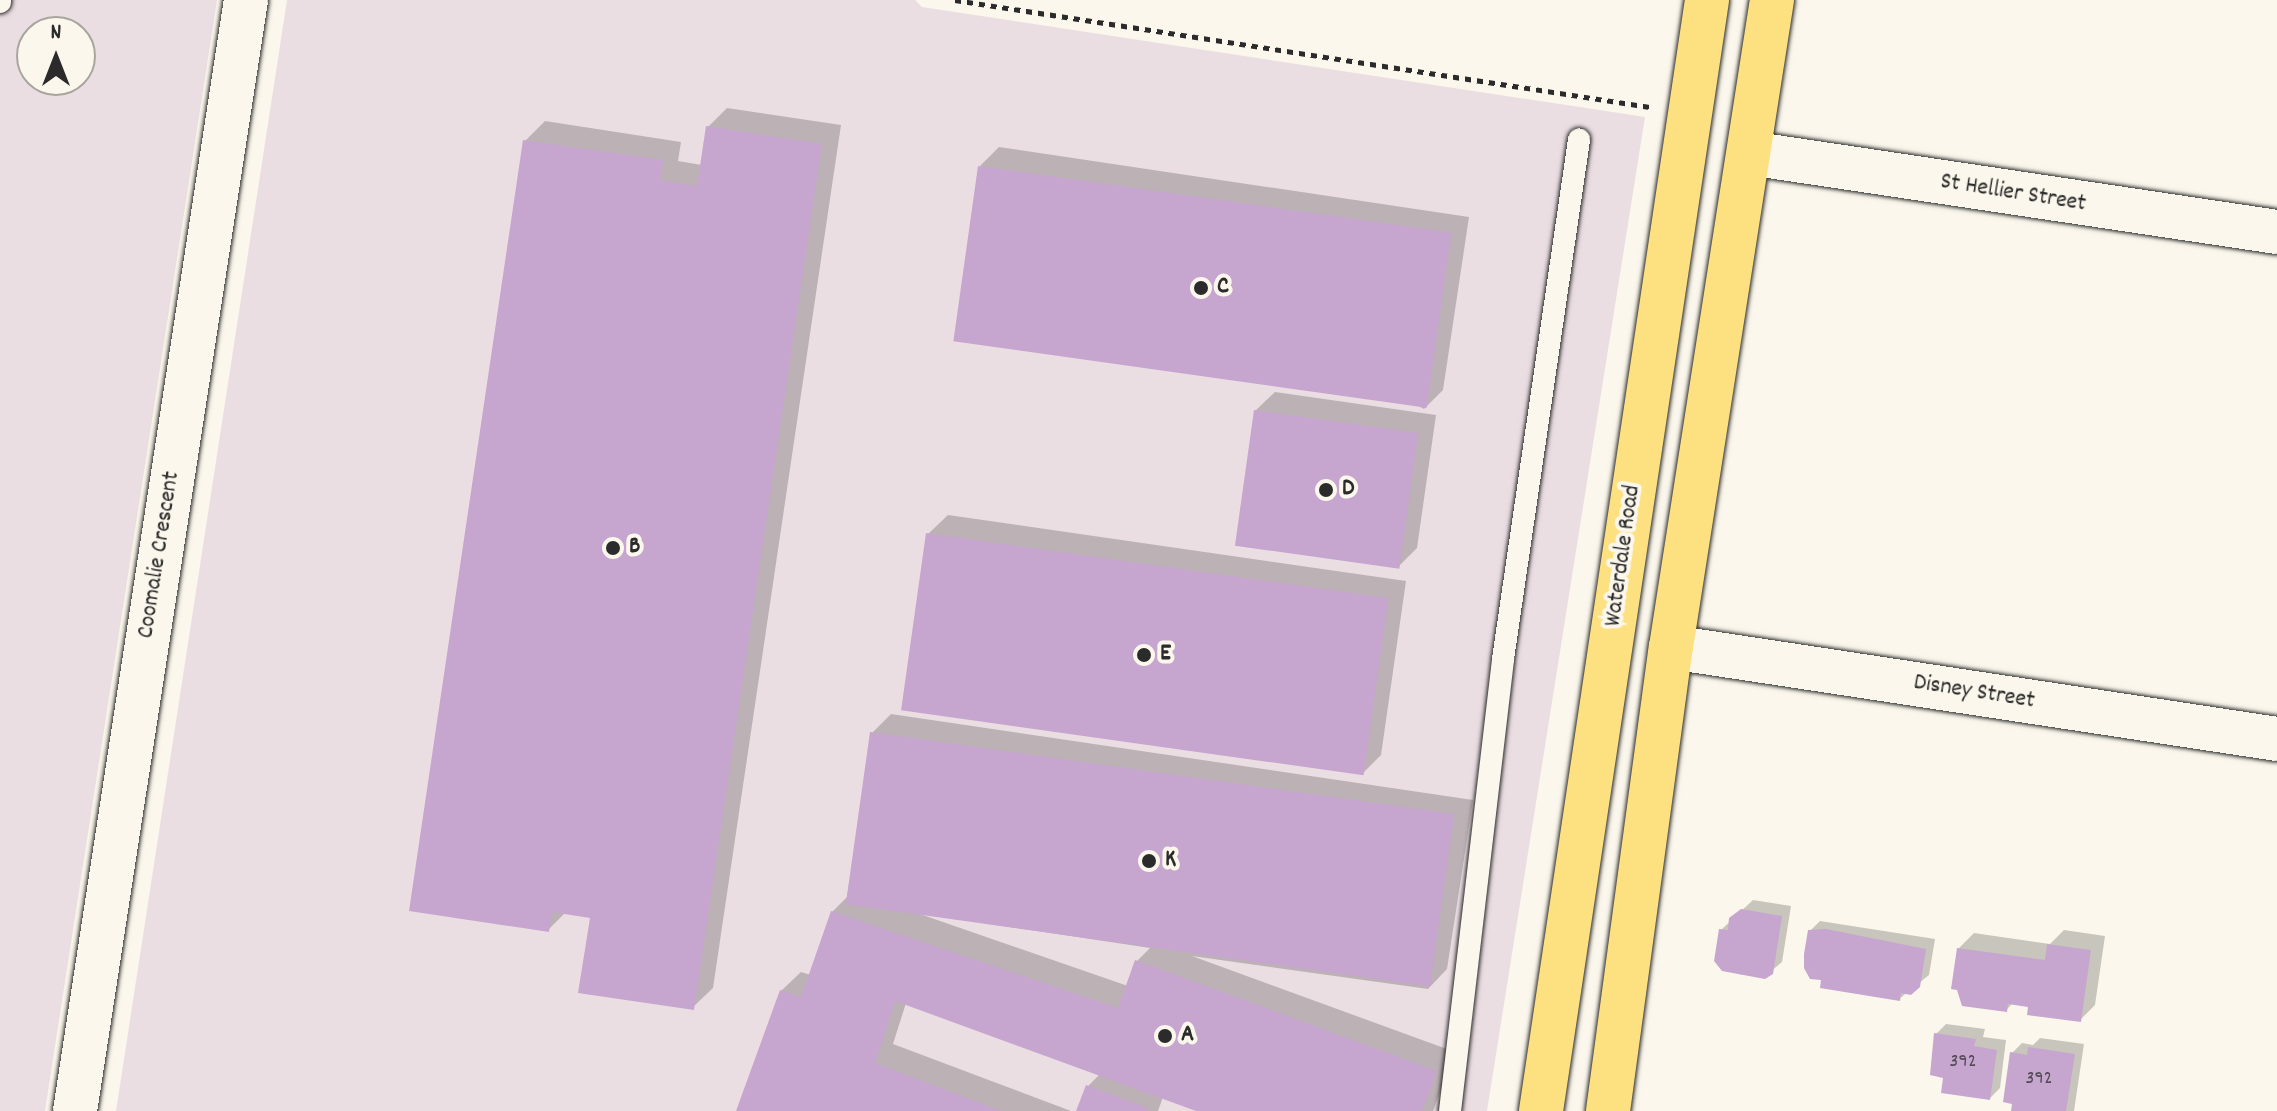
<!DOCTYPE html>
<style>
body{margin:0}
#map{position:relative;width:2277px;height:1111px;overflow:hidden;background:#fbf7ec;font-family:Dekko,sans-serif}
div>[style]{position:absolute}
.built>*{inset:0;background:#ebdee3}
.shadow>*{inset:0;background:#0003}
.building>*{inset:0;background:#c6a5cf;transform-origin:0 0}
.path>*{height:5px;margin-top:-2.5px;transform-origin:0;background:repeating-linear-gradient(90deg,#2b2b2b 0 6px,transparent 0 12px)}
.roads{filter:drop-shadow(0 0 2px #2b2b2b) drop-shadow(0 0 2px #2b2b2b)}
.lane>*{height:22px;margin:-11px;padding:0 11px;transform-origin:11px;border-radius:11px;background:#fbf7ec}
.street>*{height:44px;margin:-22px;padding:0 22px;transform-origin:22px;border-radius:22px;background:#fbf7ec}
.primary>*{height:44px;margin:-22px;padding:0 22px;transform-origin:22px;border-radius:22px;background:#fde080}
.dots>*{width:22px;height:22px;translate:-50% -50%;box-sizing:border-box;border:4px solid #fbf7ec;border-radius:50%}
span{translate:-50% -50%;white-space:nowrap;text-align:center;line-height:1.15;-webkit-text-stroke:8px #fbf7ec;paint-order:stroke}
.number-label{font-size:20px;color:#524a54}
.number-label span{-webkit-text-stroke-width:0}
.street-label{font-size:24px;color:#2b2b2b}
.poi-label{font-size:24px;color:#2b2b2b;font-weight:700}
.left{translate:0 -50%;text-align:left}
.north{position:absolute;left:16px;top:16px;width:80px;height:80px;box-sizing:border-box;background:#fbf7ec;border:2px solid #a8a59f;border-radius:50%;rotate:0deg;font-size:22px;font-weight:700;line-height:32px;text-align:center;color:#2b2b2b}
.north::after{content:'';display:block;margin:auto;width:28px;height:36px;background:#2b2b2b;clip-path:polygon(50% 0,100% 100%,50% 72%,0 100%)}
</style>
<div id="map">
<div class="built">
<div style="clip-path:polygon(evenodd,0 0,217px 0,45px 1111px,0 1111px,0 0,32px 32px,80px 32px,80px 80px,32px 80px,32px 32px)"></div>
<div style="clip-path:polygon(287px 0,915px 0,922px 7px,1645px 117px,1487px 1111px,116px 1111px)"></div>
</div>
<div class="shadow">
<div style="clip-path:polygon(727px 108px,841px 125px,713px 988px,693px 1007px,592px 916px,566px 912px,548px 930px,525px 141px,545px 121px,681px 142px,678px 161px,702px 165px,708px 127px)"></div>
<div style="clip-path:polygon(999px 147px,1469px 217px,1443px 390px,1424px 409px,980px 166px)"></div>
<div style="clip-path:polygon(1275px 392px,1436px 415px,1417px 548px,1397px 568px,1255px 411px)"></div>
<div style="clip-path:polygon(948px 515px,1406px 581px,1381px 755px,1362px 774px,928px 534px)"></div>
<div style="clip-path:polygon(evenodd,891px 714px,1473px 800px,1447px 969px,1428px 989px,1192px 956px,1455px 1052px,1433px 1111px,1202px 1111px,1163px 1097px,1158px 1111px,1078px 1111px,1088px 1086px,1100px 1074px,906px 1003px,893px 1044px,1071px 1111px,738px 1111px,781px 991px,801px 972px,811px 975px,832px 912px,847px 897px,872px 733px,891px 714px,917px 913px,1150px 948px,1136px 962px,1128px 986px,917px 913px)"></div>
<div style="clip-path:polygon(1753px 900px,1791px 906px,1782px 962px,1764px 977px,1738px 974px,1717px 960px,1721px 930px)"></div>
<div style="clip-path:polygon(1820px 921px,1935px 939px,1929px 975px,1899px 999px,1823px 979px,1810px 931px)"></div>
<div style="clip-path:polygon(2064px 930px,2105px 936px,2095px 1005px,2080px 1020px,2030px 1005px,2013px 1003px,2006px 1010px,1959px 948px,1974px 933px,2050px 944px)"></div>
<div style="clip-path:polygon(1946px 1024px,1985px 1029px,1983px 1037px,2006px 1040px,2000px 1088px,1990px 1098px,1945px 1076px,1936px 1034px)"></div>
<div style="clip-path:polygon(2040px 1038px,2084px 1044px,2074px 1111px,2013px 1111px,2012px 1053px,2022px 1043px,2033px 1045px)"></div>
</div>
<div class="building">
<div style="clip-path:polygon(706px 126px,822px 144px,694px 1010px,578px 993px,590px 918px,552px 912px,549px 932px,409px 911px,523px 140px,663px 160px,660px 180px,697px 186px)"></div>
<div style="left:978px;top:166px;width:478px;height:177px;rotate:8deg"></div>
<div style="left:1254px;top:410px;width:166px;height:137px;rotate:8deg"></div>
<div style="left:926px;top:533px;width:467px;height:179px;rotate:8deg"></div>
<div style="left:870px;top:732px;width:590px;height:174px;rotate:8deg"></div>
<div style="clip-path:polygon(1741px 909px,1782px 916px,1773px 974px,1765px 979px,1722px 971px,1714px 961px,1719px 929px,1728px 930px,1729px 918px)"></div>
<div style="clip-path:polygon(831px 911px,1118px 1008px,1135px 960px,1437px 1071px,1422px 1111px,1196px 1111px,895px 1001px,875px 1063px,1001px 1111px,736px 1111px,780px 990px,801px 997px)"></div>
<div style="clip-path:polygon(1826px 929px,1926px 949px,1920px 987px,1911px 995px,1901px 993px,1900px 1001px,1820px 988px,1821px 980px,1810px 979px,1804px 968px,1804px 954px,1808px 930px)"></div>
<div style="clip-path:polygon(2047px 944px,2091px 950px,2081px 1022px,2027px 1015px,2028px 1007px,2008px 1004px,2007px 1012px,1962px 1006px,1957px 990px,1951px 989px,1957px 948px,2045px 960px)"></div>
<div style="clip-path:polygon(1934px 1033px,1976px 1039px,1974px 1046px,1997px 1050px,1990px 1100px,1941px 1093px,1943px 1078px,1930px 1075px)"></div>
<div style="clip-path:polygon(2028px 1047px,2075px 1054px,2066px 1111px,2011px 1111px,2012px 1104px,2003px 1102px,2010px 1052px,2027px 1055px)"></div>
<div style="clip-path:polygon(1086px 1085px,1148px 1108px,1147px 1111px,1076px 1111px)"></div>
</div>
<div class="path">
<div style="left:955px;top:0;width:703px;rotate:8.75deg"></div>
</div>
<div class="roads">
<div class="lane">
<div style="left:0;top:2px;width:2px;rotate:-90deg"></div>
<div style="left:1450px;top:1111px;width:455px;rotate:-83.3deg"></div>
<div style="left:1503px;top:659px;width:525px;rotate:-81.67deg"></div>
</div>
<div class="street">
<div style="left:1749px;top:153px;width:534px;rotate:8.51deg"></div>
<div style="left:1671px;top:647px;width:613px;rotate:8.63deg"></div>
<div style="left:75px;top:1111px;width:1124px;rotate:-81.25deg"></div>
</div>
<div class="primary">
<div style="left:1541px;top:1111px;width:1123px;rotate:-81.5deg"></div>
<div style="left:1608px;top:1111px;width:468px;rotate:-82.3deg"></div>
<div style="left:1671px;top:647px;width:655px;rotate:-81.13deg"></div>
</div>
</div>
<div class="dots">
<div style="left:1201px;top:288px;background:#2b2b2b"></div>
<div style="left:1326px;top:490px;background:#2b2b2b"></div>
<div style="left:613px;top:548px;background:#2b2b2b"></div>
<div style="left:1144px;top:655px;background:#2b2b2b"></div>
<div style="left:1149px;top:861px;background:#2b2b2b"></div>
<div style="left:1165px;top:1036px;background:#2b2b2b"></div>
</div>
<div class="number-label">
<span style="left:1963px;top:1062px">392</span>
<span style="left:2039px;top:1079px">392</span>
</div>
<div class="street-label">
<span style="left:2013px;top:194px;rotate:9deg">St Hellier Street</span>
<span style="left:160px;top:555px;rotate:-81deg">Coomalie Crescent</span>
<span style="left:1624px;top:556px;rotate:-82deg">Waterdale Road</span>
<span style="left:1974px;top:693px;rotate:9deg">Disney Street</span>
</div>
<div class="poi-label">
<span class="left" style="left:1217px;top:288px">C</span>
<span class="left" style="left:1342px;top:490px">D</span>
<span class="left" style="left:629px;top:548px">B</span>
<span class="left" style="left:1160px;top:655px">E</span>
<span class="left" style="left:1165px;top:861px">K</span>
<span class="left" style="left:1181px;top:1036px">A</span>
</div>
<div class="north">N</div>
</div>
